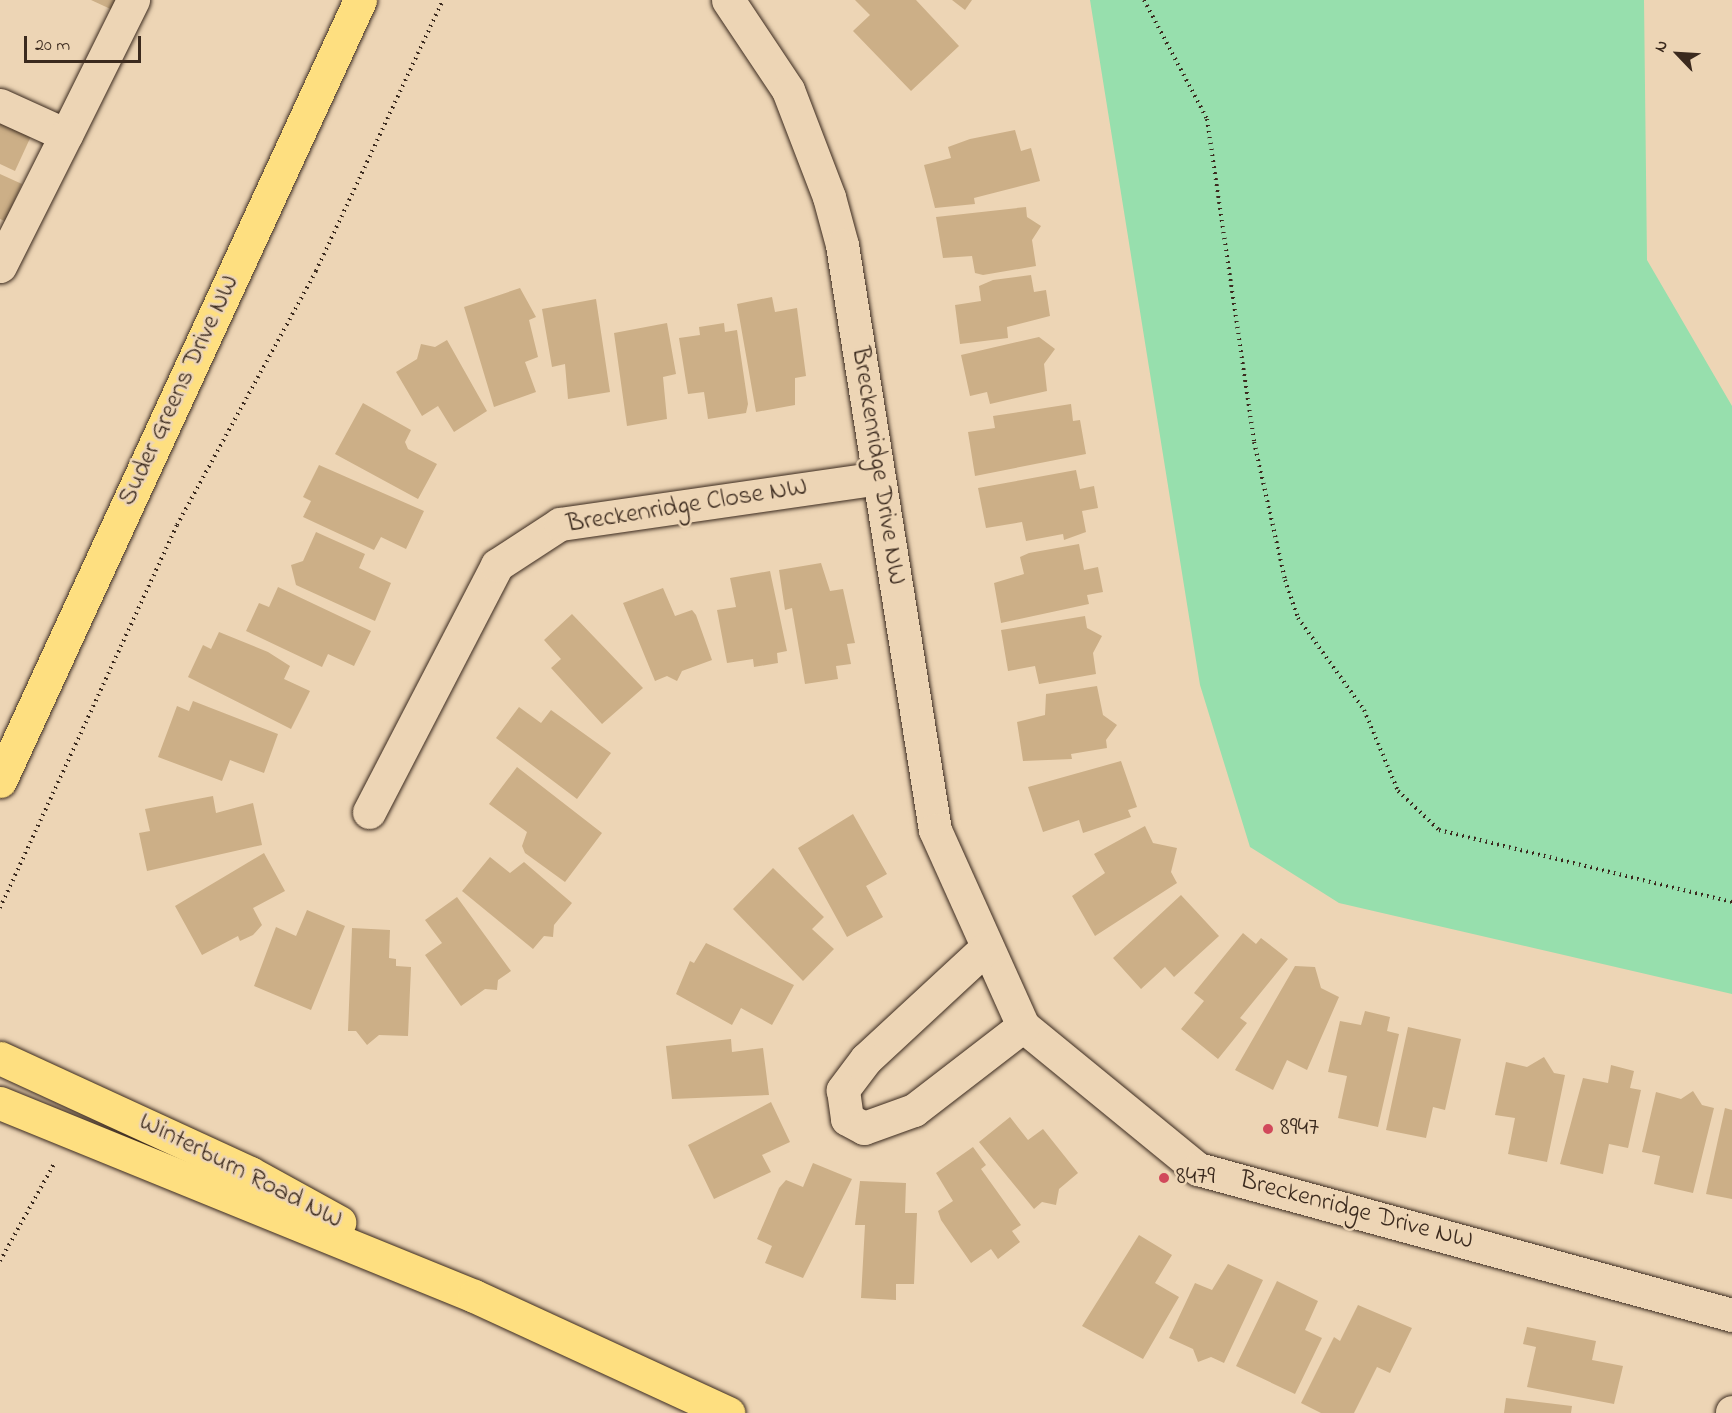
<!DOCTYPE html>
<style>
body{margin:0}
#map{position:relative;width:1732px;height:1413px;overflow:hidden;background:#edd5b5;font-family:"Indie Flower",sans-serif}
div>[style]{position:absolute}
.green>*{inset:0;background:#97dfad}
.building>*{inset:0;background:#ccaf87}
.path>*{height:4px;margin-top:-2px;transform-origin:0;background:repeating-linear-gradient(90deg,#3b2a1e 0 1.5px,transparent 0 6px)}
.roads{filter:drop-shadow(0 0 2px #3b2a1e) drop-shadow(0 0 2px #3b2a1e)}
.minor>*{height:33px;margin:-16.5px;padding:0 16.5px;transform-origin:16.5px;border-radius:16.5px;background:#edd5b5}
.major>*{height:33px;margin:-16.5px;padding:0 16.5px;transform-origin:16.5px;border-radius:16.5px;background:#fedf80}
.dots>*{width:16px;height:16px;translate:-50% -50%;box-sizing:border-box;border:3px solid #edd5b5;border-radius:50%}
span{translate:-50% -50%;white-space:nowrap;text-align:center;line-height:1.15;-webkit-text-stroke:5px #edd5b5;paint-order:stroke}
.street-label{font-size:26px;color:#3b2a1e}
.poi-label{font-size:26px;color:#3b2a1e}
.left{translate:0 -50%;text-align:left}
.north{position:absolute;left:1648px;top:24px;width:60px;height:60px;-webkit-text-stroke:4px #edd5b5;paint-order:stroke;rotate:295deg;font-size:16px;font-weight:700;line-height:24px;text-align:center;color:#3b2a1e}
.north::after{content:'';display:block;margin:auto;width:21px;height:27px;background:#3b2a1e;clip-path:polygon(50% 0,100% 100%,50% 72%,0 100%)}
.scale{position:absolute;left:24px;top:36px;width:117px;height:27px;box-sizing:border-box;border:3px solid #3b2a1e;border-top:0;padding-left:8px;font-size:18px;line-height:21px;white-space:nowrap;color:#3b2a1e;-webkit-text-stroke:4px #edd5b5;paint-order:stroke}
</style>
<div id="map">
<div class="green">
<div style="clip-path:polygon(1090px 0,1644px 0,1647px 260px,1732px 406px,1732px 994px,1339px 903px,1250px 847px,1200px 685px)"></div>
</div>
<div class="building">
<div style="clip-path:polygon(91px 0,123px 0,117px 12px)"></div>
<div style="clip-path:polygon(855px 0,916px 0,959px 46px,911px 91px,853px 31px,870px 15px)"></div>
<div style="clip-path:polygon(952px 0,972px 0,965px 10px)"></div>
<div style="clip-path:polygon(0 120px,32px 134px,15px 171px,0 164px)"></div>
<div style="clip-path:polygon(1015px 130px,1021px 151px,1031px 148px,1040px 181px,974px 198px,975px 204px,935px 208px,924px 165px,951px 158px,948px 147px,970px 139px)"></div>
<div style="clip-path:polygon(0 174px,22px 184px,5px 221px,0 219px)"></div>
<div style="clip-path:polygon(1026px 207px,1027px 217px,1041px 226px,1032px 240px,1036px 266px,983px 275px,975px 273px,972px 256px,943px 258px,936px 217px)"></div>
<div style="clip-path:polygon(1031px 275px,1034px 292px,1046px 290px,1050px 316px,1007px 327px,1008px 338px,960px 344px,955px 305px,981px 301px,979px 286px,993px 280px)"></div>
<div style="clip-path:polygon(520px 288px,536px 317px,529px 320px,538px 357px,525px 362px,536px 392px,494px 407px,464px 307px)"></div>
<div style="clip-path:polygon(772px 297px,775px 312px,797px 308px,806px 376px,795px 378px,795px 405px,756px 412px,737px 304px)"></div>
<div style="clip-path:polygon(596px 299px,610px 392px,568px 399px,565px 364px,552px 367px,542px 309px)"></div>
<div style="clip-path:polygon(667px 323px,676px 374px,663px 377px,667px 419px,627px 426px,614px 333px)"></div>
<div style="clip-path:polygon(724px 323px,725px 332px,737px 330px,748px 404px,746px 413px,708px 419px,704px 392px,688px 394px,679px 338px,700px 335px,699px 327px)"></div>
<div style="clip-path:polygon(1039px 337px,1055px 349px,1044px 364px,1047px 391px,990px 404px,987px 392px,970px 396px,961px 355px)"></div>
<div style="clip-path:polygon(447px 340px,487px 411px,454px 432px,438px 406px,422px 416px,396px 372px,417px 359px,421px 344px,435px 347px)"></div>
<div style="clip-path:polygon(363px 403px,411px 430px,405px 442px,408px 449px,437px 464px,418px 499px,335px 454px)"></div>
<div style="clip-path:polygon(1071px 404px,1073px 421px,1080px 420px,1086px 454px,975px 476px,968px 432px,995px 428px,993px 416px)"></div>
<div style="clip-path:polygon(319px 465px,424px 511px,406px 549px,381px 537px,374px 550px,303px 517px,311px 501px,303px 497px)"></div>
<div style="clip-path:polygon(1076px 470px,1080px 489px,1094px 486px,1098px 508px,1082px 511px,1086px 532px,1064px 540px,1063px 534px,1026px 541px,1022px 522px,986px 528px,978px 488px)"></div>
<div style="clip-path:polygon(316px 532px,365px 554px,359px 568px,391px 583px,375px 621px,296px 585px,291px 565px,303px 561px)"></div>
<div style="clip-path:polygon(1079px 544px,1084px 570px,1098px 567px,1103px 592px,1087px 595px,1089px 604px,1001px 623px,994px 583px,1024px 574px,1020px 557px,1029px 553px)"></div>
<div style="clip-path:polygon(821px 563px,830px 591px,843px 589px,855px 643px,847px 644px,851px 664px,836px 666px,838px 679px,805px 684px,792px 608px,785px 610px,779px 570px)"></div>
<div style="clip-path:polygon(770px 571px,787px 651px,777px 653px,778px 663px,754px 667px,753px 659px,727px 663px,717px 610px,736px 607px,730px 578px)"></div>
<div style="clip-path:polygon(278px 587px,371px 631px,354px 666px,328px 654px,322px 667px,246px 631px,259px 603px,269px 607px)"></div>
<div style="clip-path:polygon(663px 588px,675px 616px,692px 610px,696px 615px,712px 660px,682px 671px,677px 681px,667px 676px,655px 681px,623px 603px)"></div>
<div style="clip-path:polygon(572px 614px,643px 688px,602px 724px,551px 668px,561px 659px,544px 640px)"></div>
<div style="clip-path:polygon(1085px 616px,1087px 628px,1102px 636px,1093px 653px,1096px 674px,1039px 684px,1035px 666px,1008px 671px,1001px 630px)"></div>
<div style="clip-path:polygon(219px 632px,268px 652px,290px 666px,284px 679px,310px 691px,291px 729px,188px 677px,203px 645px,211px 649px)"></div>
<div style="clip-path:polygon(1097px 686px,1103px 715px,1117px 725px,1106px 740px,1107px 748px,1071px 754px,1072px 759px,1023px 761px,1017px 722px,1045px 715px,1046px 694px)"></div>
<div style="clip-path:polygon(193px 701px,278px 734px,264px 773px,230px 760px,222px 781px,158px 757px,177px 706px,189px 711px)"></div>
<div style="clip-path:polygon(519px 707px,541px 723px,551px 710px,611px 753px,577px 799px,496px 738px)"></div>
<div style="clip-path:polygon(1121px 761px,1137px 807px,1128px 810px,1131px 817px,1083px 833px,1079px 820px,1043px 832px,1028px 787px)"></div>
<div style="clip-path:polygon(517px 767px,602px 833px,565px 882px,525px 853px,522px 846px,527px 832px,489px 804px)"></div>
<div style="clip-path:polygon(213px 796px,216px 813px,253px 803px,262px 845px,147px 871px,139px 833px,150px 831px,145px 809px)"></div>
<div style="clip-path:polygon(853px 814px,887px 874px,866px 886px,883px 917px,847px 937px,798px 848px)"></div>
<div style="clip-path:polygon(1145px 826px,1153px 843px,1177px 848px,1171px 872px,1177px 883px,1095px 936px,1072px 896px,1105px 873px,1094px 854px)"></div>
<div style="clip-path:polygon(264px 853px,285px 891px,253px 908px,262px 925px,253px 935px,240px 941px,238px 936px,202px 955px,175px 906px)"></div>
<div style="clip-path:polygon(490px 857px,510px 873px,524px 862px,572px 903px,554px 925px,553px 937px,544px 936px,533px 949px,462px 891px)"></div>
<div style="clip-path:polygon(773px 868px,824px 917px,812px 929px,834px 949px,803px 981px,733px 909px)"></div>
<div style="clip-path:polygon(1181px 895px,1219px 936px,1174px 977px,1165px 967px,1141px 989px,1113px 958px)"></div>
<div style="clip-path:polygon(457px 897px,511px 971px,498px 980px,497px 990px,485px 989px,461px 1006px,425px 955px,442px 943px,425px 920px)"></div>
<div style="clip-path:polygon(307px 910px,345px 926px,311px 1010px,254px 986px,276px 927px,296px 936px)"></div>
<div style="clip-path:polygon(352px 928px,390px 930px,389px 958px,396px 959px,396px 966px,411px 967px,408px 1036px,379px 1035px,367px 1045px,356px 1031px,348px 1031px)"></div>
<div style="clip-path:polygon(1243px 933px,1256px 944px,1261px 938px,1288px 959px,1240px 1018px,1247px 1023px,1218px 1059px,1181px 1029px,1204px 1001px,1194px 993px)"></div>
<div style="clip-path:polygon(706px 943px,794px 985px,772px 1025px,741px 1008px,732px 1025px,676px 994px,690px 961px,694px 963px)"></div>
<div style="clip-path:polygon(1295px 966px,1315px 967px,1321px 988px,1339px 997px,1307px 1070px,1287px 1060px,1273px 1090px,1235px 1070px)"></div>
<div style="clip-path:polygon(1365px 1011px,1390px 1017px,1387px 1031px,1399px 1034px,1378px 1127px,1338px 1118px,1347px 1076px,1328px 1072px,1340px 1021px,1361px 1025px)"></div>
<div style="clip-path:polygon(1408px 1027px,1461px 1039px,1445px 1110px,1433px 1107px,1426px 1138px,1386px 1130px)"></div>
<div style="clip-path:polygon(731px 1039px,732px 1052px,763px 1048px,769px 1095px,672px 1099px,666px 1046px)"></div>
<div style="clip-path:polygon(1544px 1057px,1554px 1073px,1565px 1075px,1547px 1162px,1508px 1154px,1515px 1118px,1495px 1115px,1506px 1062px,1527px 1067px)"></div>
<div style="clip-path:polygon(1611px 1065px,1634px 1071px,1630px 1088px,1641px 1090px,1628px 1148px,1609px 1144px,1603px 1174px,1560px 1164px,1583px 1078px,1608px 1083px)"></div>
<div style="clip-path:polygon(1693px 1091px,1702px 1105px,1714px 1108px,1693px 1193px,1654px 1184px,1660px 1156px,1642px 1152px,1656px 1092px,1681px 1099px)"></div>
<div style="clip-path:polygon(771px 1102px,790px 1142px,762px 1155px,771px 1172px,714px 1199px,688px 1145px)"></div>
<div style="clip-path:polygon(1725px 1108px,1732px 1110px,1732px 1199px,1706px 1194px)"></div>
<div style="clip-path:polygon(1010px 1117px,1028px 1140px,1043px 1129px,1078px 1173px,1059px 1189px,1056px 1205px,1042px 1202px,1034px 1209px,979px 1142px)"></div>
<div style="clip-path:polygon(973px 1147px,986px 1165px,981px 1169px,1021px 1225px,1012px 1231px,1020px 1242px,998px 1259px,991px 1249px,971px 1263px,941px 1220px,938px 1211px,953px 1201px,936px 1173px)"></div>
<div style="clip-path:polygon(813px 1163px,852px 1179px,803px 1278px,765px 1263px,772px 1246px,757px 1239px,779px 1188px,786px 1180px,803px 1187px)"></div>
<div style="clip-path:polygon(860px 1181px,906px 1183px,905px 1213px,917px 1213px,914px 1284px,896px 1284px,896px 1300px,861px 1298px,865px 1225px,855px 1225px)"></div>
<div style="clip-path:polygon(1139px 1235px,1172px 1255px,1155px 1283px,1179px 1297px,1143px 1359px,1082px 1326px)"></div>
<div style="clip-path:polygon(1228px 1264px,1263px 1280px,1224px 1363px,1211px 1357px,1198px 1362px,1193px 1349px,1169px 1338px,1195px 1283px,1212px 1290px)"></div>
<div style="clip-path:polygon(1277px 1281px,1318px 1301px,1305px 1330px,1322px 1338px,1295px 1394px,1236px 1366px)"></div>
<div style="clip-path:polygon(1358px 1305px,1412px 1328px,1390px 1373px,1377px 1367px,1354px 1413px,1321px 1413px,1301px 1403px,1334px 1337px,1340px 1341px)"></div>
<div style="clip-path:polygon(1527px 1327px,1596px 1341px,1592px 1360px,1623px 1366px,1614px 1404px,1527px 1387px,1536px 1347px,1523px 1344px)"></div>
<div style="clip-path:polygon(1506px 1398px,1572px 1406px,1571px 1413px,1504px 1413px)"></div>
</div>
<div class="path">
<div style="left:1144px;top:0;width:135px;rotate:62.1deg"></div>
<div style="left:1207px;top:119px;width:326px;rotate:81.7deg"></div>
<div style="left:1254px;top:442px;width:141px;rotate:77.3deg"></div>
<div style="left:1285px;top:580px;width:40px;rotate:71.1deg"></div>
<div style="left:1298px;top:618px;width:113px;rotate:54.3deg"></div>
<div style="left:1364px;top:710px;width:88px;rotate:67.2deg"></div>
<div style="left:1398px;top:791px;width:57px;rotate:43.6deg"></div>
<div style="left:1439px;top:830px;width:302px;rotate:13.8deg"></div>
<div style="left:0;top:908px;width:422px;rotate:-65.2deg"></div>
<div style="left:177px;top:525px;width:290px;rotate:-61.3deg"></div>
<div style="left:316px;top:271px;width:299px;rotate:-64.9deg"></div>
<div style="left:0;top:1261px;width:111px;rotate:-60.9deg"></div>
</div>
<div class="roads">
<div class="minor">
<div style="left:728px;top:0;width:108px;rotate:56.3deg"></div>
<div style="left:788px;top:90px;width:115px;rotate:69deg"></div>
<div style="left:829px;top:197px;width:50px;rotate:74.8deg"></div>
<div style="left:842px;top:245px;width:592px;rotate:80.97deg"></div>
<div style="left:935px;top:830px;width:215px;rotate:65.8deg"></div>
<div style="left:1023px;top:1026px;width:226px;rotate:39.3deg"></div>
<div style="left:1198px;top:1169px;width:554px;rotate:15.29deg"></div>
<div style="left:0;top:105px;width:72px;rotate:24.4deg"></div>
<div style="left:66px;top:135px;width:151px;rotate:-63.6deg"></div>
<div style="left:0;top:266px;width:147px;rotate:-63.3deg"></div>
<div style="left:369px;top:812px;width:278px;rotate:-62.6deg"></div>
<div style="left:497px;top:565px;width:75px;rotate:-33.1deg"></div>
<div style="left:560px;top:524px;width:321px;rotate:-8.2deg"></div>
<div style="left:987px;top:947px;width:165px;rotate:137.2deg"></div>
<div style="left:866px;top:1059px;width:39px;rotate:127deg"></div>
<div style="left:843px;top:1090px;width:29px;rotate:82deg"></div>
<div style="left:847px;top:1119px;width:19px;rotate:28deg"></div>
<div style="left:864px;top:1128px;width:53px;rotate:-19.8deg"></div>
<div style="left:914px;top:1110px;width:138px;rotate:-37.6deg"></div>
<div style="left:1732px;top:1413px;width:1px;rotate:-90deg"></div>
</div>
<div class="major">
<div style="left:0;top:781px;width:860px;rotate:-65.25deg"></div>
<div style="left:0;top:1058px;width:275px;rotate:24.7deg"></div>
<div style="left:250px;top:1173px;width:102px;rotate:28.8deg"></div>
<div style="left:0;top:1103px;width:512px;rotate:22.15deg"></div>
<div style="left:474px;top:1296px;width:280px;rotate:24.7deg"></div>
</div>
</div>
<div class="dots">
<div style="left:1268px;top:1129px;background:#d1495b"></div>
<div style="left:1164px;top:1178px;background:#d1495b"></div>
</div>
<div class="street-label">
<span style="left:180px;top:391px;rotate:-65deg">Suder Greens Drive NW</span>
<span style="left:877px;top:466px;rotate:81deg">Breckenridge Drive NW</span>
<span style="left:687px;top:507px;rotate:-9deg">Breckenridge Close NW</span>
<span style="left:240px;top:1172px;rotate:27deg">Winterburn Road NW</span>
<span style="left:1356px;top:1212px;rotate:15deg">Breckenridge Drive NW</span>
</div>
<div class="poi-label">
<span class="left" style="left:1280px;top:1129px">8947</span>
<span class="left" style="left:1176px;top:1178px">8479</span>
</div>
<div class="north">N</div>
<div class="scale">20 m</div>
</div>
